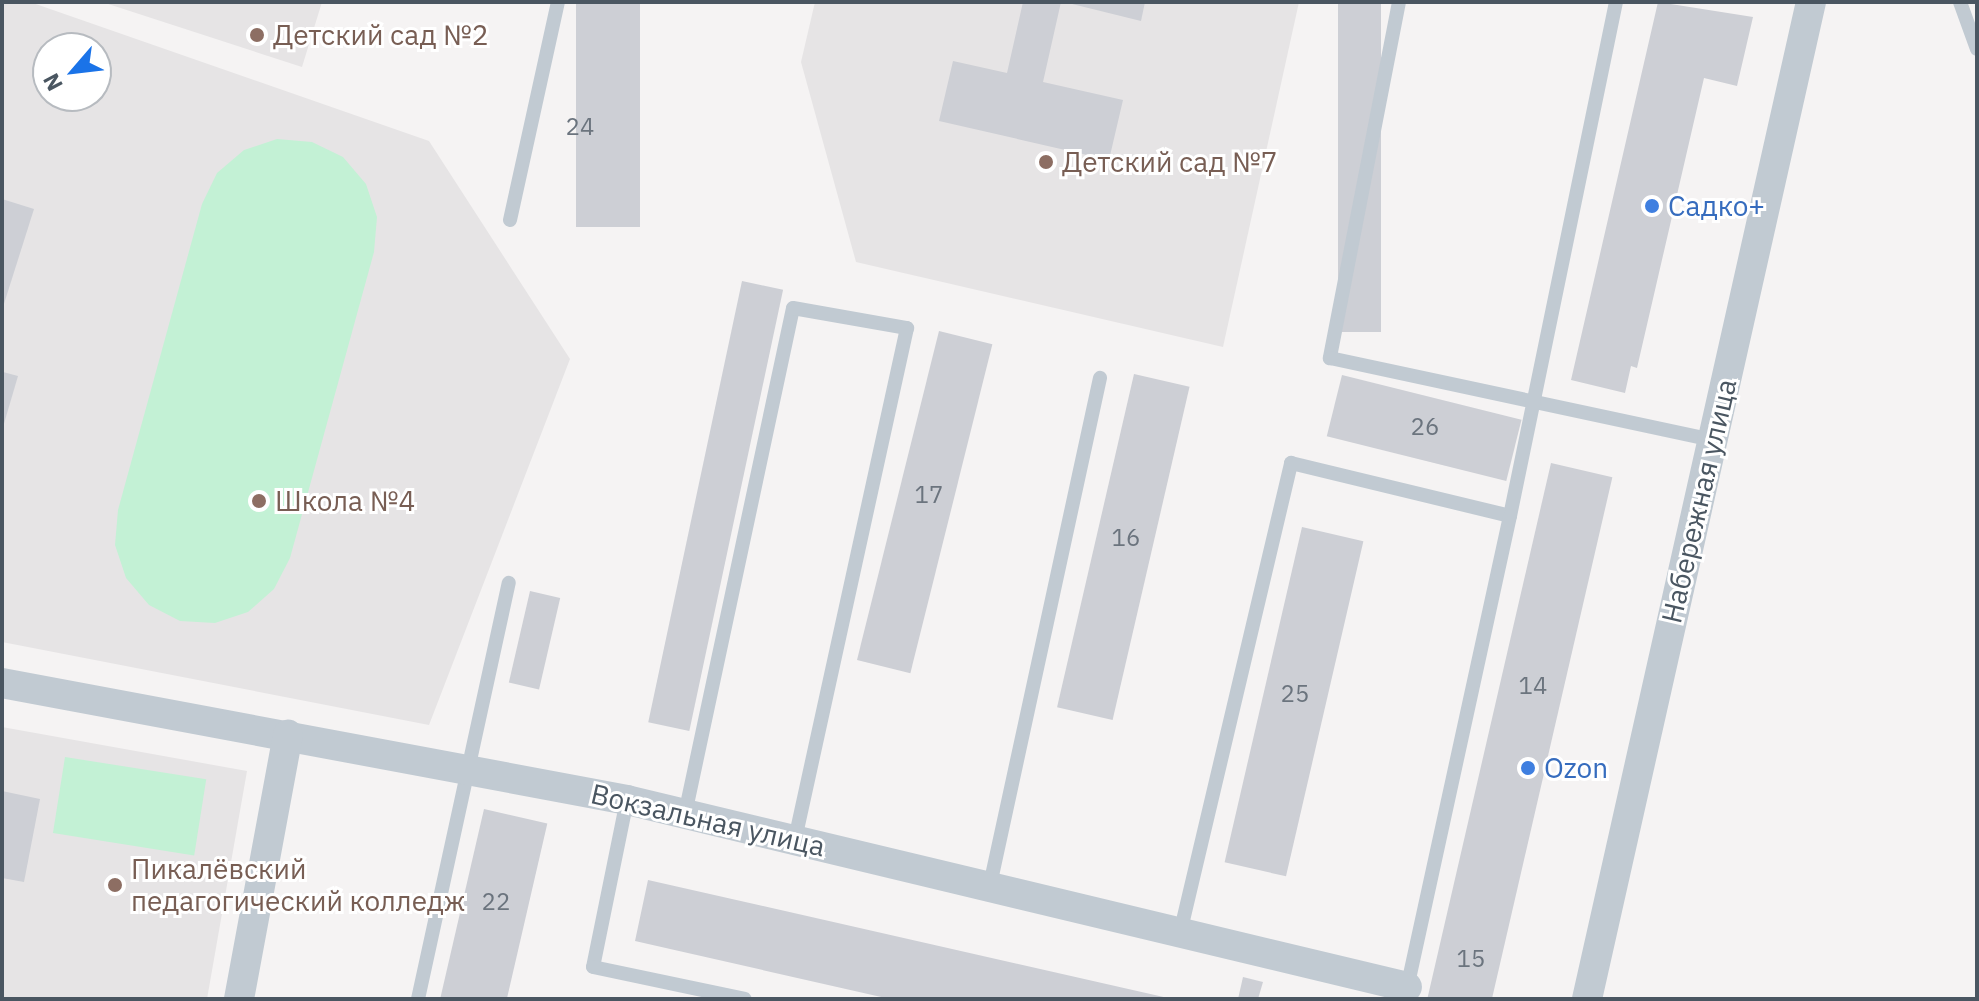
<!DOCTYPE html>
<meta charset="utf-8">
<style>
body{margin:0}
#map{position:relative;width:1979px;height:1001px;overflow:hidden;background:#f5f3f3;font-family:"IBM Plex Sans",sans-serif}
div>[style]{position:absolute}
.education>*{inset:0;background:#e6e4e5}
.green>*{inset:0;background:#c3f1d5;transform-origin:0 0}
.building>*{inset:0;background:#cdcfd5;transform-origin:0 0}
.service>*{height:14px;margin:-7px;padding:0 7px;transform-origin:7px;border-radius:7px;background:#c1cad2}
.minor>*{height:30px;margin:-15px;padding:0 15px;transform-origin:15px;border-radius:15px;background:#c1cad2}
.dots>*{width:22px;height:22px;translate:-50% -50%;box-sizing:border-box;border:4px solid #fff;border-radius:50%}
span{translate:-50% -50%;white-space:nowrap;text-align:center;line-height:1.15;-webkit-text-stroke:6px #fff;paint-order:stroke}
.number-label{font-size:24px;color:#6b747e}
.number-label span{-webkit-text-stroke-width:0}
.education-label{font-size:28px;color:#785e54}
.left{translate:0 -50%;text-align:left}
.shop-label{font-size:28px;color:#366cbe}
.street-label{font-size:28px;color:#4a5661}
.frame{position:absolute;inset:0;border:4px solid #4a5661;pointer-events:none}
.north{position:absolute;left:32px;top:32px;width:80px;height:80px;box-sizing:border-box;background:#fff;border:2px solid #b7bbc0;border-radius:50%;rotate:242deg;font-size:22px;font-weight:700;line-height:32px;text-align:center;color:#4a5661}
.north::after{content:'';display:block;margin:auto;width:28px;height:36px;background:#1a73e8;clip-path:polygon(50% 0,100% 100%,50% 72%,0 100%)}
</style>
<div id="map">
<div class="education">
<div style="clip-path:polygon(evenodd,2px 2px,30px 2px,429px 141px,570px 359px,429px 725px,2px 642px,2px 2px,48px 48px,96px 48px,96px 96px,48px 96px,48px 48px)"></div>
<div style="clip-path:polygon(102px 2px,322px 2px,302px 67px)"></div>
<div style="clip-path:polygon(815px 2px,1299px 2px,1223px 347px,856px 262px,801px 62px)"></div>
<div style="clip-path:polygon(2px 727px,247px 771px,207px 999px,2px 999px)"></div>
</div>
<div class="green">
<div style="clip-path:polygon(277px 139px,312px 142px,343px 157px,366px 184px,377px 217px,374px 252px,290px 558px,274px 589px,248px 612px,215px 623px,180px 621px,149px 605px,126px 578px,115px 545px,118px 510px,202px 204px,217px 173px,244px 150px)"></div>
<div style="left:65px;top:757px;width:143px;height:77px;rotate:9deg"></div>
</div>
<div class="building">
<div style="left:576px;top:2px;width:64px;height:225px"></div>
<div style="clip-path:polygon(1023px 2px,1061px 2px,1043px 82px,1123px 100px,1109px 160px,939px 121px,953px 61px,1007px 73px)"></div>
<div style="clip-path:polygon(1064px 2px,1145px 2px,1141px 21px)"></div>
<div style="left:1338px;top:2px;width:43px;height:330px"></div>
<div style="clip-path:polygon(1658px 2px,1753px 17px,1737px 86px,1704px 78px,1637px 368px,1631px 366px,1625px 393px,1571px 380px)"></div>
<div style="clip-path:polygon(2px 199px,34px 209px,3px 307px,2px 307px)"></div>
<div style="left:742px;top:281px;width:42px;height:451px;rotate:12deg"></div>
<div style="left:939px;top:331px;width:55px;height:339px;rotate:14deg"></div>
<div style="clip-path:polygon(3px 372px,18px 376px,3px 427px,2px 374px)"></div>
<div style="left:1134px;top:374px;width:57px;height:342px;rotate:13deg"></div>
<div style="left:1342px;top:375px;width:185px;height:63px;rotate:14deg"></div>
<div style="left:1551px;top:463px;width:63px;height:549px;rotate:13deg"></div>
<div style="left:1302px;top:527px;width:63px;height:344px;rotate:13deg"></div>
<div style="left:530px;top:591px;width:31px;height:94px;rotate:13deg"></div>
<div style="clip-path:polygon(2px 791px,40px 799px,24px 882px,2px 878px)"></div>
<div style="left:484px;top:809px;width:65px;height:195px;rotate:13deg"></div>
<div style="clip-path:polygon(648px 880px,1168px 998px,1167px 999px,890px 999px,679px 951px,635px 941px)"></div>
<div style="clip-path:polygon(1243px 977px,1263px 982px,1258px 999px,1238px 999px)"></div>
</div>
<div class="service">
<div style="left:1399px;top:2px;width:363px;rotate:101deg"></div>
<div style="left:1330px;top:358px;width:392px;rotate:12.1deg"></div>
<div style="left:1960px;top:2px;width:50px;rotate:70.1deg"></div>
<div style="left:510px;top:220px;width:223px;rotate:-77.6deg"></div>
<div style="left:1510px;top:516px;width:525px;rotate:-78.35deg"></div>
<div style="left:627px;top:800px;width:170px;rotate:101.5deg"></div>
<div style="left:593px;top:967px;width:155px;rotate:11.9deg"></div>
<div style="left:685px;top:814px;width:517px;rotate:-77.95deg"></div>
<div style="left:793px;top:308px;width:116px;rotate:10deg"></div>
<div style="left:907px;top:328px;width:523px;rotate:102.36deg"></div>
<div style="left:990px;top:885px;width:519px;rotate:-77.76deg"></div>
<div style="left:1181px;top:929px;width:479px;rotate:-76.7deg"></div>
<div style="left:1291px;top:463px;width:225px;rotate:13.6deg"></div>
<div style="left:1510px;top:516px;width:486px;rotate:102.3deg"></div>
<div style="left:418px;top:999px;width:426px;rotate:-77.7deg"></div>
</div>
<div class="minor">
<div style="left:2px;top:683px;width:636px;rotate:10.6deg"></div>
<div style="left:627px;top:800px;width:802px;rotate:13.48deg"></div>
<div style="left:239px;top:999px;width:269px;rotate:-79.5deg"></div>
<div style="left:1587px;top:999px;width:1022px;rotate:-77.34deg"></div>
</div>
<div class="dots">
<div style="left:257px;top:35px;background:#8d6e63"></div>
<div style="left:1046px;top:162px;background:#8d6e63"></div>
<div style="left:1652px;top:206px;background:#3f7fe0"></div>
<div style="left:259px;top:501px;background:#8d6e63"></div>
<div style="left:1528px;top:768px;background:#3f7fe0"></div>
<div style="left:115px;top:885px;background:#8d6e63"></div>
</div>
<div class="number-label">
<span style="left:580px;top:127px">24</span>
<span style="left:1425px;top:427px">26</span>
<span style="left:929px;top:495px">17</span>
<span style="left:1126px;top:538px">16</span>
<span style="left:1533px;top:686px">14</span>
<span style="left:1295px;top:694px">25</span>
<span style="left:496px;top:902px">22</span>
<span style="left:1471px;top:959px">15</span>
</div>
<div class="education-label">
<span class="left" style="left:273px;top:35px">Детский сад №2</span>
<span class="left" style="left:1062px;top:162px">Детский сад №7</span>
<span class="left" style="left:275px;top:501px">Школа №4</span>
<span class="left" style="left:131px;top:885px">Пикалёвский<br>педагогический колледж</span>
</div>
<div class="shop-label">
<span class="left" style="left:1668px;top:206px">Садко+</span>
<span class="left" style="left:1544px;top:768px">Ozon</span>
</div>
<div class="street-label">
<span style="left:1699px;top:501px;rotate:-77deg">Набережная улица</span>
<span style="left:708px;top:820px;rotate:13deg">Вокзальная улица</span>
</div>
<div class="frame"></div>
<div class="north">N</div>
</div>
